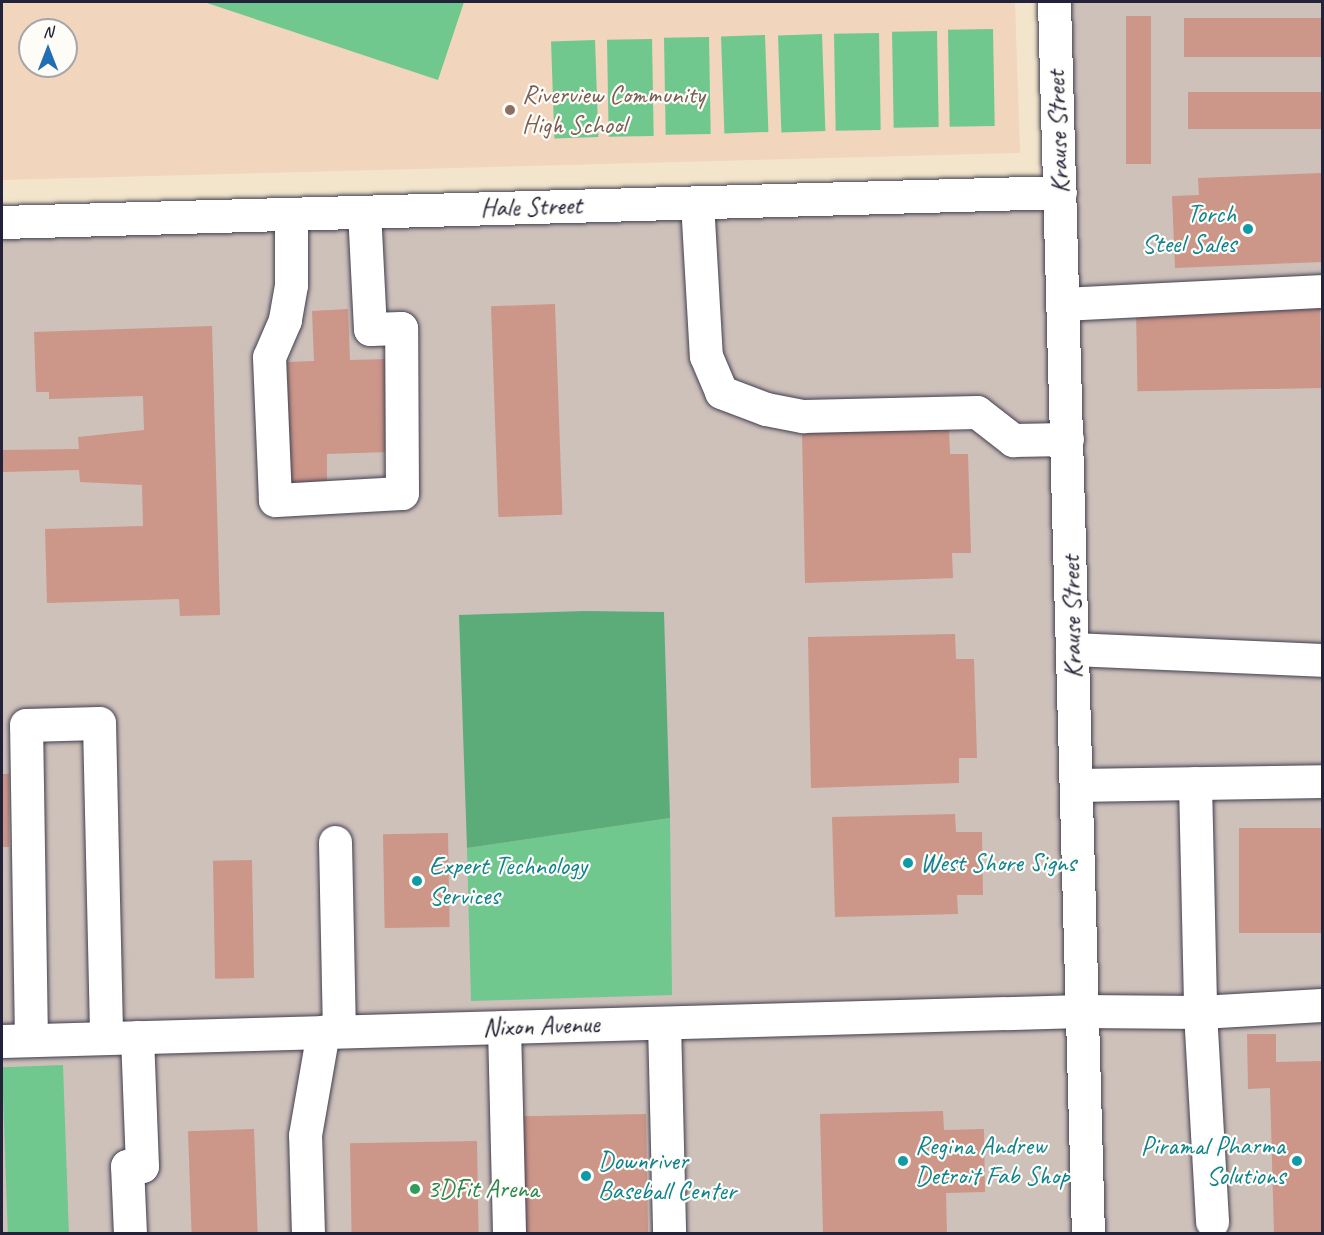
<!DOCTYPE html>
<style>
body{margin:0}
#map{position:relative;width:1324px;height:1235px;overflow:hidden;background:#f2e5cb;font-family:Caveat,sans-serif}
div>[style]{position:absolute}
.built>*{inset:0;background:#f1d5bd}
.industrial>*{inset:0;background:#cec1ba}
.green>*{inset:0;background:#70c88e;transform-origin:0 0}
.forest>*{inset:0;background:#5cac79}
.building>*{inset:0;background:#cc9689;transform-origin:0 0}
.roads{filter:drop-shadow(0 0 2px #413f51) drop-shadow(0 0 2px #413f51)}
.minor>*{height:33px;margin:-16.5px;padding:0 16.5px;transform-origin:16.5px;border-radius:16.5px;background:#fff}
.dots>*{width:16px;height:16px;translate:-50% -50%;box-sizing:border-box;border:3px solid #fdfcf7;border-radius:50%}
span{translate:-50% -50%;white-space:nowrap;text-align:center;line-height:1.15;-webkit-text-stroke:4.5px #fdfcf7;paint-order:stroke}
.education-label{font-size:26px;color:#785e54}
.left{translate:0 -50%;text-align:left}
.street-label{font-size:26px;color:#22223b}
.culture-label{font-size:26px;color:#0d838f}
.right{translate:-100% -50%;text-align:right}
.leisure-label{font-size:26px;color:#27864d}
.frame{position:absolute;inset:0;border:3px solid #22223b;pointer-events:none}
.north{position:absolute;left:18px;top:18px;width:60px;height:60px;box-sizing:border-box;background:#fdfcf7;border:2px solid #a5a5ac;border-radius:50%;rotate:0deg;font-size:16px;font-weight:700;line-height:24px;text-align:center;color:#22223b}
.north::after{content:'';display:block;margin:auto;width:21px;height:27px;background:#1f6fb2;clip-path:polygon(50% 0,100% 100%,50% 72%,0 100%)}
</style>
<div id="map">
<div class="built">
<div style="clip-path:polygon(evenodd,2px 2px,1015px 2px,1020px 153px,2px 180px,2px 2px,30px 30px,66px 30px,66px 66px,30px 66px,30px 30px)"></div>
</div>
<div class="industrial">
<div style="clip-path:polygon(1054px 2px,1322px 2px,1322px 1233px,2px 1233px,2px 222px,1059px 192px)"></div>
</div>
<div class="green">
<div style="clip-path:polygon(204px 2px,464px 2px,438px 80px)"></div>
<div style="left:993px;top:29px;width:97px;height:45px;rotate:89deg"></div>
<div style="left:937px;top:31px;width:96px;height:45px;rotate:89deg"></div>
<div style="left:879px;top:33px;width:97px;height:45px;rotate:89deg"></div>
<div style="left:822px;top:34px;width:97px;height:44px;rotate:88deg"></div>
<div style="left:765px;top:35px;width:97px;height:44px;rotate:88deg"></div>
<div style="left:709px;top:37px;width:97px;height:45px;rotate:89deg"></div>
<div style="left:652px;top:39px;width:97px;height:45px;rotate:89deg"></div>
<div style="left:595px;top:40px;width:97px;height:44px;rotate:88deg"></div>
<div style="clip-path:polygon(670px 818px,672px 995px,471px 1001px,467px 848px)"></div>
<div style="left:63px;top:1065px;width:168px;height:61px;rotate:88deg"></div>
</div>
<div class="forest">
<div style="clip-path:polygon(584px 611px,664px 612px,670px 818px,467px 848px,459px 615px)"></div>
</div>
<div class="building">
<div style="left:1126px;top:16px;width:25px;height:148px"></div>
<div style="left:1322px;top:18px;width:39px;height:138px;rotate:90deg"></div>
<div style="left:1322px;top:92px;width:37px;height:134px;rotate:90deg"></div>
<div style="clip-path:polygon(1322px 173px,1322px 262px,1175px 268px,1172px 196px,1199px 195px,1198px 178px)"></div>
<div style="left:555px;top:304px;width:211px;height:64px;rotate:88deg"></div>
<div style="left:1320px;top:306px;width:82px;height:184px;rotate:89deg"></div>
<div style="clip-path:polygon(348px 309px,350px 360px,387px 359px,389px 452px,327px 454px,327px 486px,291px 487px,287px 362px,314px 361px,312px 311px)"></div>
<div style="clip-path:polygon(212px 326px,220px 615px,180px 616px,179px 599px,47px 603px,45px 529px,143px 526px,142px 485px,80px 482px,79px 470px,3px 472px,2px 450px,79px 449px,78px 437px,144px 430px,143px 396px,49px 399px,49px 392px,36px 392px,34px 332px)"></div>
<div style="clip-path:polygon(949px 429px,950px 454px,968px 454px,971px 553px,952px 553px,953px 578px,805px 583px,802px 432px)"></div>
<div style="clip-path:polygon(955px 634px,956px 659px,974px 659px,977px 758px,959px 758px,959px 783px,811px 788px,808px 637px)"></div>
<div style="left:2px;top:774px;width:7px;height:73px"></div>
<div style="clip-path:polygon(955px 814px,956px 832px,982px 832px,983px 895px,957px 895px,958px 914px,835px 917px,832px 817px)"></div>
<div style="left:1322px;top:828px;width:105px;height:83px;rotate:90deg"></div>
<div style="left:448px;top:833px;width:94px;height:65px;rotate:89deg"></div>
<div style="left:252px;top:860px;width:118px;height:39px;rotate:89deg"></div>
<div style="clip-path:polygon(1247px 1034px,1276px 1034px,1276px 1062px,1322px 1061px,1322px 1234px,1274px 1234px,1270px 1088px,1248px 1089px)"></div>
<div style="clip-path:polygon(943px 1111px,944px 1130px,984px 1129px,985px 1192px,946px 1193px,947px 1234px,823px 1234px,820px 1114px)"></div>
<div style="left:646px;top:1114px;width:120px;height:123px;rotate:89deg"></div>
<div style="left:254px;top:1129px;width:105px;height:66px;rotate:88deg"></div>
<div style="left:477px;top:1141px;width:93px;height:127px;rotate:89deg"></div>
</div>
<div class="roads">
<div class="minor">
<div style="left:1054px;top:2px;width:1232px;rotate:88.42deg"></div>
<div style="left:697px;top:202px;width:154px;rotate:86.7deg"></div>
<div style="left:706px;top:356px;width:39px;rotate:67deg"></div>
<div style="left:721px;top:392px;width:48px;rotate:20.7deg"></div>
<div style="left:766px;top:409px;width:38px;rotate:11deg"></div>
<div style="left:803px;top:416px;width:174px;rotate:-1.3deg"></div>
<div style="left:977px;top:412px;width:46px;rotate:37.9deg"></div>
<div style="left:1013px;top:440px;width:54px;rotate:-1.1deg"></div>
<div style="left:291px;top:214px;width:71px;rotate:90deg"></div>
<div style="left:291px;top:285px;width:36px;rotate:100deg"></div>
<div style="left:285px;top:320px;width:40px;rotate:113.4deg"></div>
<div style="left:269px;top:357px;width:143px;rotate:87.6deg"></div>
<div style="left:275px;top:500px;width:127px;rotate:-3.2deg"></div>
<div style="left:402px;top:493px;width:165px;rotate:-90.3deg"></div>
<div style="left:401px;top:328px;width:31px;rotate:178deg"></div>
<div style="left:370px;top:329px;width:117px;rotate:-92.9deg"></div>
<div style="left:2px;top:222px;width:1058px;rotate:-1.62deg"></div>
<div style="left:1064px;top:304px;width:258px;rotate:-2.9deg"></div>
<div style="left:1072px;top:649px;width:250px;rotate:2.5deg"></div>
<div style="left:1195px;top:783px;width:229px;rotate:88.7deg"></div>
<div style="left:1200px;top:1012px;width:122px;rotate:-3.3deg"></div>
<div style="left:1076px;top:785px;width:246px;rotate:-0.9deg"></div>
<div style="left:335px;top:842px;width:189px;rotate:88.8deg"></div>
<div style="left:664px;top:1023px;width:211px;rotate:88.6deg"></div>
<div style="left:504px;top:1027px;width:207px;rotate:88.6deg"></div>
<div style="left:31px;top:1040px;width:315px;rotate:-90.9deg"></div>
<div style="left:26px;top:725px;width:73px;rotate:-1.6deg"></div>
<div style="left:99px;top:723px;width:315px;rotate:88.7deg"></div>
<div style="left:2px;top:1041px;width:1079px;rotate:-1.59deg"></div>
<div style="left:1081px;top:1011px;width:119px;rotate:0.5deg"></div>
<div style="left:1200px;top:1012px;width:210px;rotate:86.7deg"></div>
<div style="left:130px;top:1234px;width:68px;rotate:-92.5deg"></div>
<div style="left:127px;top:1166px;width:15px"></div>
<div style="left:142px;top:1166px;width:129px;rotate:-92.2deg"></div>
<div style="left:308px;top:1234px;width:99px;rotate:-91.7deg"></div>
<div style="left:305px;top:1135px;width:105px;rotate:-80.1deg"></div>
</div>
</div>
<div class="dots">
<div style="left:510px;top:110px;background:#8d6e63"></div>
<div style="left:1248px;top:229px;background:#0f9aa8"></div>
<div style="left:908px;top:863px;background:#0f9aa8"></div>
<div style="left:417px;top:881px;background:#0f9aa8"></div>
<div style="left:903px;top:1161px;background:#0f9aa8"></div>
<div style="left:1297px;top:1161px;background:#0f9aa8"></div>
<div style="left:586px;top:1176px;background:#0f9aa8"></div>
<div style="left:415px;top:1189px;background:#2e9e5b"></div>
</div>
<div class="education-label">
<span class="left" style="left:522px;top:110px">Riverview Community<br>High School</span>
</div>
<div class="street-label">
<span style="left:1058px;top:132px;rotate:-92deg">Krause Street</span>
<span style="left:531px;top:207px;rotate:-2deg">Hale Street</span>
<span style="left:1072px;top:617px;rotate:-91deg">Krause Street</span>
<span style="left:541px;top:1026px;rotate:-2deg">Nixon Avenue</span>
</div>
<div class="culture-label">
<span class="right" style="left:1236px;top:229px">Torch<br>Steel Sales</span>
<span class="left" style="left:920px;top:863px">West Shore Signs</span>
<span class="left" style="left:429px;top:881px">Expert Technology<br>Services</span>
<span class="left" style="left:915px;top:1161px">Regina Andrew<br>Detroit Fab Shop</span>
<span class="right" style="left:1285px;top:1161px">Piramal Pharma<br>Solutions</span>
<span class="left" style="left:598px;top:1176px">Downriver<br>Baseball Center</span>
</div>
<div class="leisure-label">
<span class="left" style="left:427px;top:1189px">3DFit Arena</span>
</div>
<div class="frame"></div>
<div class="north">N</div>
</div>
